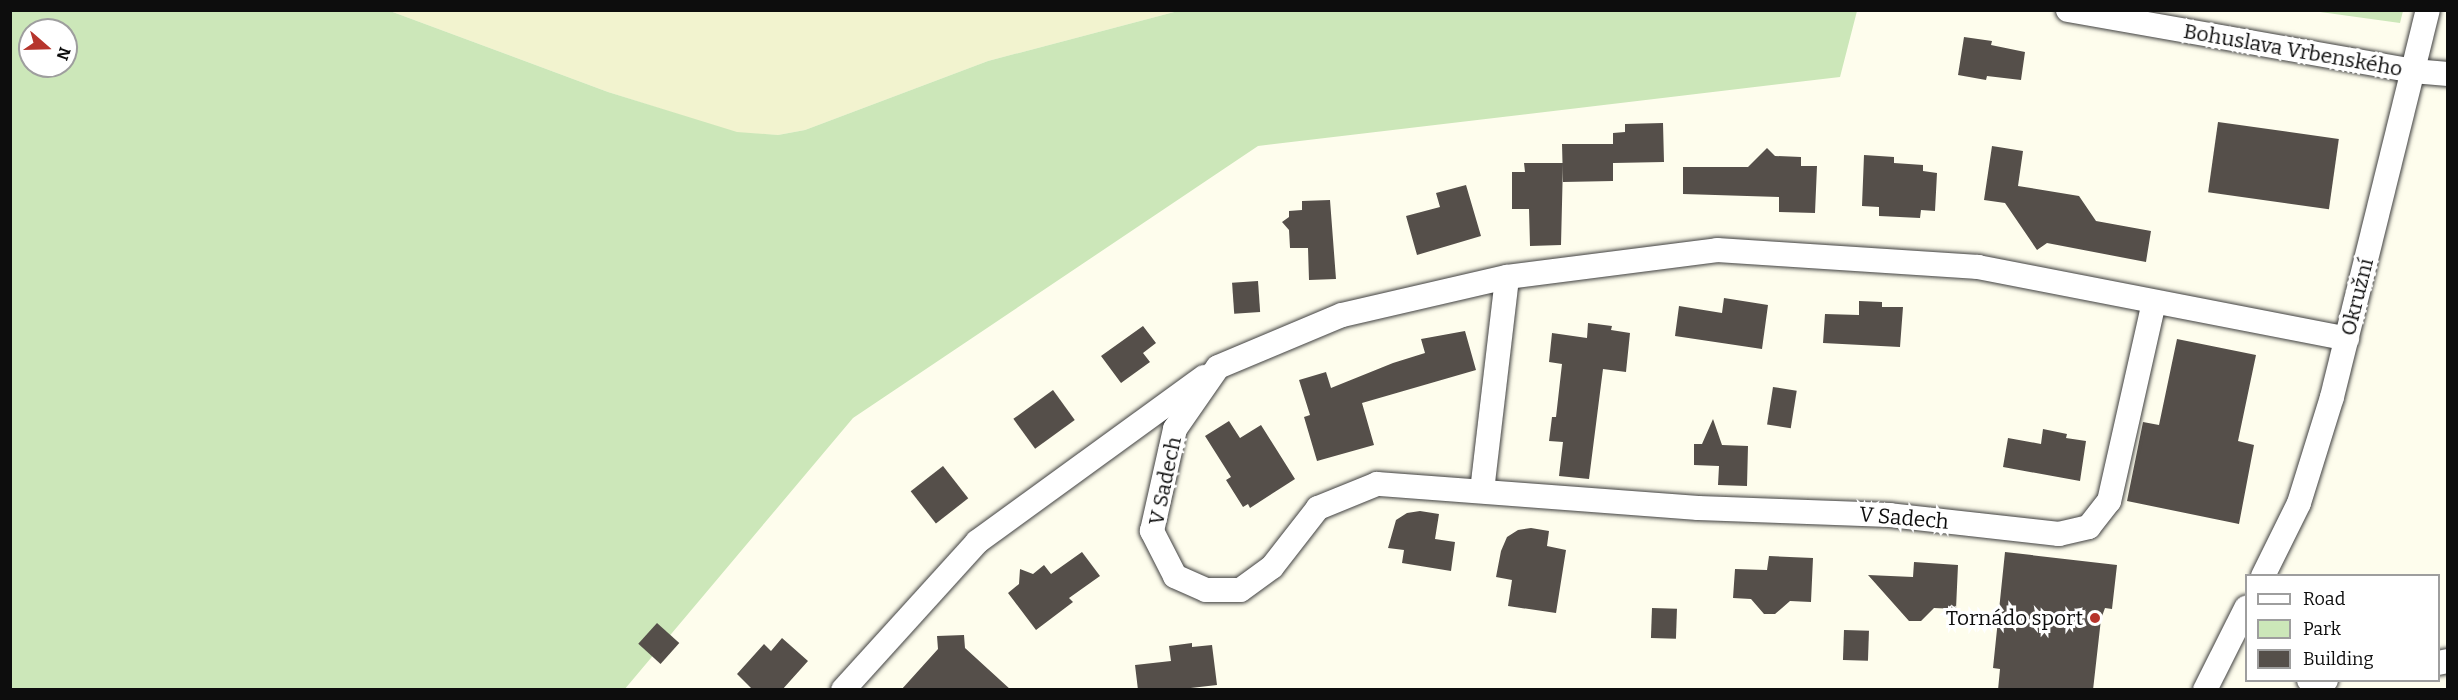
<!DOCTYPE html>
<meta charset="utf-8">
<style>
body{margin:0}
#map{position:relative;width:2458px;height:700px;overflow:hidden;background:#fefded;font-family:Bitter,serif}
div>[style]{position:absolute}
.farmland>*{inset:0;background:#f2f3cf}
.green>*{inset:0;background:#cce7b9}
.building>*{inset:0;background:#554f4a;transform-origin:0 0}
.roads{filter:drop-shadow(0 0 2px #404040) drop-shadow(0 0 2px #404040)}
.street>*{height:24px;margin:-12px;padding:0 12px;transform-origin:12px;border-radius:12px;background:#fff}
.dots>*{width:16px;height:16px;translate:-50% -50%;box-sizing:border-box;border:3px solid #fff;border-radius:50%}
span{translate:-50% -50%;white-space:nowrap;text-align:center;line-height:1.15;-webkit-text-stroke:6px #fff;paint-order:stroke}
.street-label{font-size:21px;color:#0d0d0d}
.poi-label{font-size:21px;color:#0d0d0d}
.right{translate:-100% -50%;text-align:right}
.frame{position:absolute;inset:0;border:12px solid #0d0d0d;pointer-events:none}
.legend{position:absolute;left:2245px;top:574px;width:195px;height:108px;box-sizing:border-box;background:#fff;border:2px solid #9e9e9e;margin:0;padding:8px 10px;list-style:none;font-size:18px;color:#0d0d0d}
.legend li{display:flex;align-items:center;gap:12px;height:30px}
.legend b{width:30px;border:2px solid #9e9e9e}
.north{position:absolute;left:18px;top:18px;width:60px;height:60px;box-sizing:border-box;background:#fff;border:2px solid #9e9e9e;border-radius:50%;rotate:110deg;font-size:16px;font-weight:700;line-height:24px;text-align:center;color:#0d0d0d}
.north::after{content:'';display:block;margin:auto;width:21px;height:27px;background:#b6342c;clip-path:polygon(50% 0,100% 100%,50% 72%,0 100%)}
</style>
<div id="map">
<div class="farmland">
<div style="clip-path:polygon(390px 11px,1178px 11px,988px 61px,805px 130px,778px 135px,737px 133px,608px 92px)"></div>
</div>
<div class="green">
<div style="clip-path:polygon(evenodd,10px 11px,390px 11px,608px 92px,737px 132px,778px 135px,805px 130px,988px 61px,1178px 11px,1857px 11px,1840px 77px,1258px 146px,853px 418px,624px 690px,11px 689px,10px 11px,30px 30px,66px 30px,66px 66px,30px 66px,30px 30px)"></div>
<div style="clip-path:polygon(2313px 11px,2403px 10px,2403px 11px,2400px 23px)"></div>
</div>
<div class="building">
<div style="clip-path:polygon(1964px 37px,1992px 41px,1991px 45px,2025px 52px,2021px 80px,1987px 76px,1986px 80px,1958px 75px)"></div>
<div style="left:2218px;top:122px;width:122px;height:71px;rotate:8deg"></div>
<div style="clip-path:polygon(1663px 123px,1664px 162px,1613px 163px,1613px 181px,1563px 182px,1562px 144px,1613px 144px,1613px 133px,1625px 132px,1625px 124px)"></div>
<div style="clip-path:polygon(1992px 146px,2023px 151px,2018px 186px,2079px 196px,2096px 221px,2151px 231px,2146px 262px,2047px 243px,2037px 250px,2005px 203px,1984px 200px)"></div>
<div style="clip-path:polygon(1767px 148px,1775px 156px,1801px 157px,1801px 166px,1817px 166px,1815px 213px,1779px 212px,1779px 197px,1683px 194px,1683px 167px,1748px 167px)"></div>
<div style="clip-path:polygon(1864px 155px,1894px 157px,1894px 163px,1923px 165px,1923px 171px,1937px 173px,1935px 211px,1921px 210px,1920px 218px,1879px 216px,1879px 207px,1862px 206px)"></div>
<div style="clip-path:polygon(1524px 163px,1563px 163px,1561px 245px,1530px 246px,1529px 209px,1512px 209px,1512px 172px,1525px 172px)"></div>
<div style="clip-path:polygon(1466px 185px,1481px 236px,1417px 255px,1406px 216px,1440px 207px,1436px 193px)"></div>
<div style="clip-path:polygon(1330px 200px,1336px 279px,1309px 280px,1308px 248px,1290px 248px,1289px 230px,1282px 222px,1289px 217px,1289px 211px,1302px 210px,1302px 201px)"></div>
<div style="left:1258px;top:281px;width:31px;height:26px;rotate:86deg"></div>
<div style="clip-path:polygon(1724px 298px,1768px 305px,1762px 349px,1675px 336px,1679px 306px,1722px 313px)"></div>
<div style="clip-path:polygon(1859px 301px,1882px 302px,1882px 307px,1903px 307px,1900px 347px,1823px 343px,1825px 314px,1859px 315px)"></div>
<div style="clip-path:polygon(1588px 323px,1612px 326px,1611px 330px,1630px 333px,1626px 372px,1603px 369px,1589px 479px,1559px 476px,1563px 442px,1549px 441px,1552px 417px,1556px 417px,1562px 364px,1549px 362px,1552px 333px,1587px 338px)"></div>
<div style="clip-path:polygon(1143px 326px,1156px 343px,1143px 353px,1150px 362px,1121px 383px,1101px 356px)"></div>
<div style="clip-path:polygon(1465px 331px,1476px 370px,1362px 403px,1374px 445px,1317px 461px,1304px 417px,1310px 415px,1299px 380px,1326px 372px,1331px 388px,1393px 363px,1425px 353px,1421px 339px)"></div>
<div style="clip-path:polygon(2177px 339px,2256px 355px,2238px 441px,2254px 445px,2239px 524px,2127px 501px,2143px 422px,2159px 425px)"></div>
<div style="left:1773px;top:387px;width:24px;height:38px;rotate:9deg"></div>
<div style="left:1053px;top:390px;width:37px;height:49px;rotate:54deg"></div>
<div style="clip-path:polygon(1713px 419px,1722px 445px,1748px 446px,1747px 486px,1718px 485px,1719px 466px,1694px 465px,1694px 444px,1702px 444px)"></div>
<div style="clip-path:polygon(1229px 421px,1240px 438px,1261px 425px,1295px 479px,1250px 508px,1248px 504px,1243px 507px,1226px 480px,1231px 477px,1205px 436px)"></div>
<div style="clip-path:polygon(2043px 429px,2067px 434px,2066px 438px,2086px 441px,2080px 481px,2003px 467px,2008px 438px,2041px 444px)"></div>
<div style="left:943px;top:466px;width:41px;height:41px;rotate:52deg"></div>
<div style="clip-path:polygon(1420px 511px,1439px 514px,1435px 539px,1455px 542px,1451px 571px,1402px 563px,1404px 550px,1388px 548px,1396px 520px,1407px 513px)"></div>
<div style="clip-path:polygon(1531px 528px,1549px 531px,1547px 546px,1566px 550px,1556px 613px,1508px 606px,1512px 580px,1496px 577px,1501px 551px,1507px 537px,1518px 530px)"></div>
<div style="clip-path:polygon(1082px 552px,1100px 576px,1069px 598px,1073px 602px,1036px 630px,1008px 593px,1019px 584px,1020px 569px,1033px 574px,1044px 565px,1051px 574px)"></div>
<div style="clip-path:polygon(2005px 552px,2117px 565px,2112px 609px,2105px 608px,2101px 619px,2093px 690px,1998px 690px,2000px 669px,1993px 668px)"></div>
<div style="clip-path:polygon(1769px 556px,1813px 558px,1811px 602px,1790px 601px,1775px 614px,1764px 614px,1751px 599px,1733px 598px,1735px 569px,1767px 570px)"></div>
<div style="clip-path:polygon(1914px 562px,1958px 565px,1956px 609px,1934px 608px,1921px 621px,1909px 621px,1868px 575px,1913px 577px)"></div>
<div style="left:1652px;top:608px;width:25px;height:30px;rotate:2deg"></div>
<div style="left:657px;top:623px;width:30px;height:28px;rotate:42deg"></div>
<div style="left:1844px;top:630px;width:25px;height:30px;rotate:2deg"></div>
<div style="clip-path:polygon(964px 635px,965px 648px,1011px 690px,901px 690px,938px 649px,937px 636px)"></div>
<div style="clip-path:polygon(782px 638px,808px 661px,782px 690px,753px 690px,737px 674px,764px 644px,771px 651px)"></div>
<div style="clip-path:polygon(1192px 643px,1192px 647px,1212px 645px,1217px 685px,1173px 690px,1138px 690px,1135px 665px,1171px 661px,1169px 646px)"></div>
</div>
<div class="roads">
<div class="street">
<div style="left:2068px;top:10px;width:350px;rotate:10deg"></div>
<div style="left:2413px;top:71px;width:35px;rotate:5deg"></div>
<div style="left:2154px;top:302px;width:204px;rotate:102.7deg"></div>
<div style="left:2109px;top:501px;width:33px;rotate:128deg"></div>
<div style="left:2089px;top:527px;width:31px;rotate:167deg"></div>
<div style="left:2059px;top:534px;width:170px;rotate:-173.6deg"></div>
<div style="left:1890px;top:515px;width:192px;rotate:-177.9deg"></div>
<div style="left:1698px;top:508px;width:322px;rotate:-175.7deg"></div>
<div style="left:1377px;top:484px;width:64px;rotate:157.9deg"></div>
<div style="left:1318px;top:508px;width:75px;rotate:127.9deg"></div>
<div style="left:1272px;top:567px;width:39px;rotate:144deg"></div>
<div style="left:1240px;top:590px;width:34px;rotate:180deg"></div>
<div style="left:1206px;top:590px;width:34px;rotate:-156deg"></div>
<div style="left:1175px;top:576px;width:51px;rotate:-117.1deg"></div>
<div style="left:1152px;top:531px;width:105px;rotate:-77.3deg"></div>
<div style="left:1175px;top:429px;width:75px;rotate:-55.3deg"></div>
<div style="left:1218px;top:367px;width:134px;rotate:-22.8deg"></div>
<div style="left:1342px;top:315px;width:169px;rotate:-13deg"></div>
<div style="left:1507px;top:277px;width:212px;rotate:-7.3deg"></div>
<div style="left:1717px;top:250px;width:262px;rotate:3.7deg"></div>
<div style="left:1978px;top:267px;width:376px;rotate:11deg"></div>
<div style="left:1482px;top:491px;width:215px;rotate:-83.3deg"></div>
<div style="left:2263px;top:576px;width:81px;rotate:-63.7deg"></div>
<div style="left:2299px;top:503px;width:111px;rotate:-72.7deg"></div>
<div style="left:2332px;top:397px;width:399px;rotate:-76.1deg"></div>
<div style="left:2438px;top:663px;width:10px;rotate:-11deg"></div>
<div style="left:2309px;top:680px;width:17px"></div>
<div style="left:843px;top:690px;width:200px;rotate:-47.8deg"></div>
<div style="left:977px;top:542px;width:281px;rotate:-36deg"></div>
<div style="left:2205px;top:690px;width:92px;rotate:-63.4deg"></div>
</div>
</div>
<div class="dots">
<div style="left:2095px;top:618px;background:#b6342c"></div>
</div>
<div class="street-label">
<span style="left:2293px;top:50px;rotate:10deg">Bohuslava Vrbenského</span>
<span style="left:2357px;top:297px;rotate:-76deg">Okružní</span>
<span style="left:1165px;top:481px;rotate:-78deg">V Sadech</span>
<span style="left:1904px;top:518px;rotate:5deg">V Sadech</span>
</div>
<div class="poi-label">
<span class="right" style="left:2083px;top:618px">Tornádo sport</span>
</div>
<div class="frame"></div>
<ul class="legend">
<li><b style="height:8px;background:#fff"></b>Road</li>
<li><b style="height:16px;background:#cce7b9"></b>Park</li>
<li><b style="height:16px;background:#554f4a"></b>Building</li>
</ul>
<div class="north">N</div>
</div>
